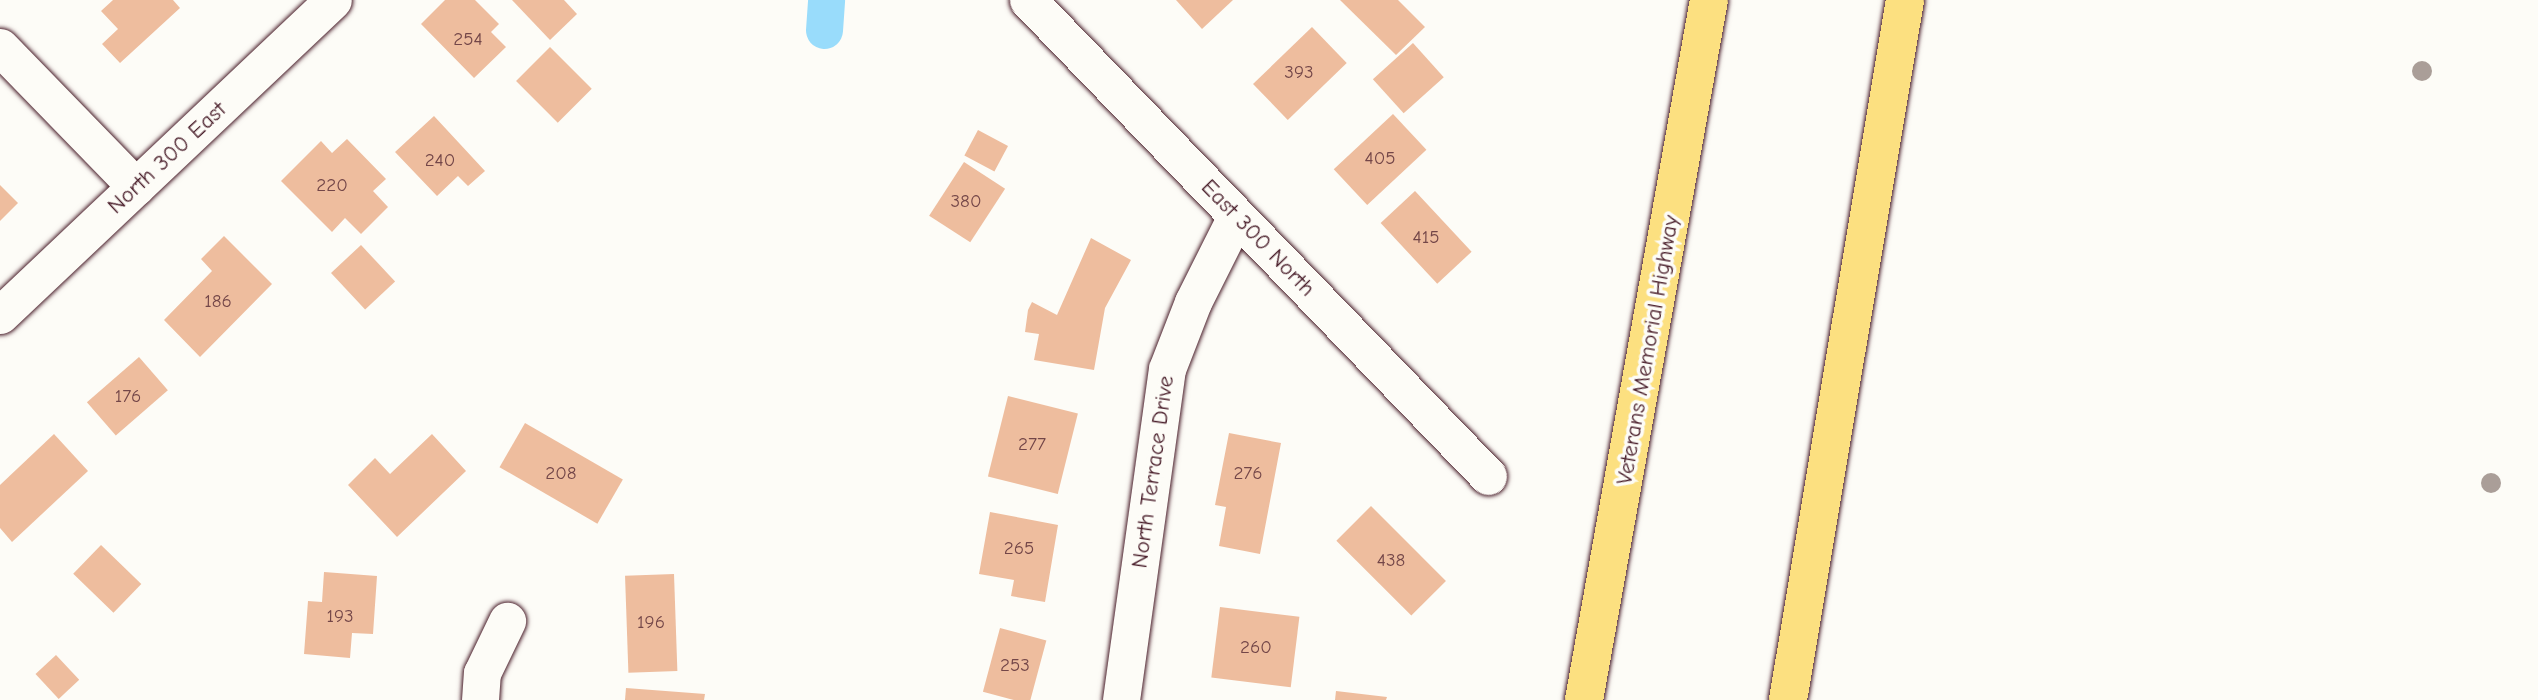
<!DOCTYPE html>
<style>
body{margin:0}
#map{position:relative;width:2538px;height:700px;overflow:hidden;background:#fdfcf7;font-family:"Comic Neue",sans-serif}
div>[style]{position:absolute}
.canal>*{height:37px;margin:-18.5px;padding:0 18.5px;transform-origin:18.5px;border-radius:18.5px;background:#99dcfb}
.building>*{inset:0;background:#eebd9e;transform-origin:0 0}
.roads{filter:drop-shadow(0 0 2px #4a1f2b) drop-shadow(0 0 2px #4a1f2b)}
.minor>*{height:37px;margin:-18.5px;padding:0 18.5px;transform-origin:18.5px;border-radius:18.5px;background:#fdfcf7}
.highway>*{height:38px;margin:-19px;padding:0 19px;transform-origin:19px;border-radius:19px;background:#fce080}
.trees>*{width:20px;height:20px;margin:-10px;border-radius:50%;background:#aa9e98}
span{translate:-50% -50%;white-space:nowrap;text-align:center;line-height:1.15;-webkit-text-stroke:7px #fdfcf7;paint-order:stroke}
.number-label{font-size:19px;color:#734648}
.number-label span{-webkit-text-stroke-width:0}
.street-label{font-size:23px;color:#4a1f2b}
</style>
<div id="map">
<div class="canal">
<div style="left:824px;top:30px;width:30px;rotate:-86deg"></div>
</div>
<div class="building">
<div style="clip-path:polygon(113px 0,173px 0,180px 8px,120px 63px,102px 44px,118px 29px,101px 11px)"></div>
<div style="clip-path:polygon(445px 0,475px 0,499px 24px,491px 32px,506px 47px,474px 78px,421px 24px)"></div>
<div style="clip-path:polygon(512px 0,564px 0,577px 14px,550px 40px)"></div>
<div style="clip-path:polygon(1176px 0,1233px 0,1202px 29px)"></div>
<div style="clip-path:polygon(1340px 0,1398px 0,1425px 27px,1396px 55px)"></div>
<div style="left:1312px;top:27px;width:50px;height:82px;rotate:46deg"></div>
<div style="left:1413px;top:43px;width:46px;height:54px;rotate:48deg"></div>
<div style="left:550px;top:47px;width:59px;height:48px;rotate:45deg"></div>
<div style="left:1393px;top:114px;width:49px;height:81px;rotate:47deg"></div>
<div style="clip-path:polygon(434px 116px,485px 171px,468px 186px,458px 176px,437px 196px,395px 152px)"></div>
<div style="left:978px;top:130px;width:34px;height:29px;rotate:28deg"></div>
<div style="clip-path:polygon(347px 139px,386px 179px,373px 191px,388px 207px,361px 234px,345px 218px,332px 232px,281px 181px,321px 141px,332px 153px)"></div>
<div style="left:964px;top:162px;width:49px;height:64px;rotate:33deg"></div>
<div style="clip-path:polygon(0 185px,18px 203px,0 221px)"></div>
<div style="left:1415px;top:191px;width:83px;height:47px;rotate:47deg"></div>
<div style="clip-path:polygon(224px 236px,272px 284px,200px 357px,164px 320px,212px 271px,201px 259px)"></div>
<div style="clip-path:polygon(1091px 238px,1131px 260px,1105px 308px,1094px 370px,1034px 360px,1039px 334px,1025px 332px,1028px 310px,1032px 302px,1057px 315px)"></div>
<div style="left:361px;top:245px;width:50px;height:41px;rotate:47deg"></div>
<div style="left:139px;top:357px;width:44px;height:69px;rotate:49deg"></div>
<div style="left:1008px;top:396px;width:72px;height:83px;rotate:14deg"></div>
<div style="left:525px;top:423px;width:113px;height:51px;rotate:30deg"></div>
<div style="clip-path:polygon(1229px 433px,1281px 443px,1260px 554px,1219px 546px,1226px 507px,1215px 505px)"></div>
<div style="clip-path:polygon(54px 434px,88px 471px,12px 542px,0 528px,0 485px)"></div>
<div style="clip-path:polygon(432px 434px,466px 471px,397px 537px,348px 485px,375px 458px,390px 474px)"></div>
<div style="left:1371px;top:506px;width:106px;height:49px;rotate:45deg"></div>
<div style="clip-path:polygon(990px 512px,1058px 525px,1045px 602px,1011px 596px,1014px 580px,979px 574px)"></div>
<div style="left:101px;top:545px;width:56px;height:40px;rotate:44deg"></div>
<div style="clip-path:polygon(324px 572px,377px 576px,373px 634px,352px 633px,350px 658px,304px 654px,308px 601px,322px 602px)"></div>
<div style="left:674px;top:574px;width:97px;height:49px;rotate:88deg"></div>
<div style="left:1220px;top:607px;width:80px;height:71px;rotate:7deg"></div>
<div style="left:1000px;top:628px;width:48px;height:66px;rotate:15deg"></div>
<div style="left:56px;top:655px;width:34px;height:28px;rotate:47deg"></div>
<div style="clip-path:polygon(626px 688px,705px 694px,704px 700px,625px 700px)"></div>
<div style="clip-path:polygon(1336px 691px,1387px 697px,1386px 700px,1335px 700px)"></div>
</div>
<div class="roads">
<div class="minor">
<div style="left:1028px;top:0;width:662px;rotate:45.98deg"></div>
<div style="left:0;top:47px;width:195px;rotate:45.8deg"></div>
<div style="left:0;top:315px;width:458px;rotate:-43.4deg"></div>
<div style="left:480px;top:700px;width:27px;rotate:-86deg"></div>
<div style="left:482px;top:673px;width:58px;rotate:-64.3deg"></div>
<div style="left:1121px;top:700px;width:334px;rotate:-82.1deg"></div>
<div style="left:1167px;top:369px;width:72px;rotate:-68.8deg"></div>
<div style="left:1193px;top:302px;width:96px;rotate:-63.4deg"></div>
</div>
<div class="highway">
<div style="left:1584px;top:700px;width:711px;rotate:-79.88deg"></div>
<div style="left:1788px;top:700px;width:710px;rotate:-80.51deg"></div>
</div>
</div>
<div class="trees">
<div style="left:2422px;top:71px"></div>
<div style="left:2491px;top:483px"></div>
</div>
<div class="number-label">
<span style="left:468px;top:40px">254</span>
<span style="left:1299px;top:73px">393</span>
<span style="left:1380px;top:159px">405</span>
<span style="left:440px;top:161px">240</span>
<span style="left:332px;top:186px">220</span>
<span style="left:966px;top:202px">380</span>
<span style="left:1426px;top:238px">415</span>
<span style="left:218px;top:302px">186</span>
<span style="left:128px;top:397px">176</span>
<span style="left:1032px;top:445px">277</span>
<span style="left:561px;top:474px">208</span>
<span style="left:1248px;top:474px">276</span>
<span style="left:1019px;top:549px">265</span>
<span style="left:1391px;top:561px">438</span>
<span style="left:340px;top:617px">193</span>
<span style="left:651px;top:623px">196</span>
<span style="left:1256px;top:648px">260</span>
<span style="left:1015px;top:666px">253</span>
</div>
<div class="street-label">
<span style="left:167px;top:158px;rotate:-43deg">North 300 East</span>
<span style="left:1258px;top:238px;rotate:46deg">East 300 North</span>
<span style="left:1648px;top:350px;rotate:-80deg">Veterans Memorial Highway</span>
<span style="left:1153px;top:472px;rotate:-82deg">North Terrace Drive</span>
</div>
</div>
